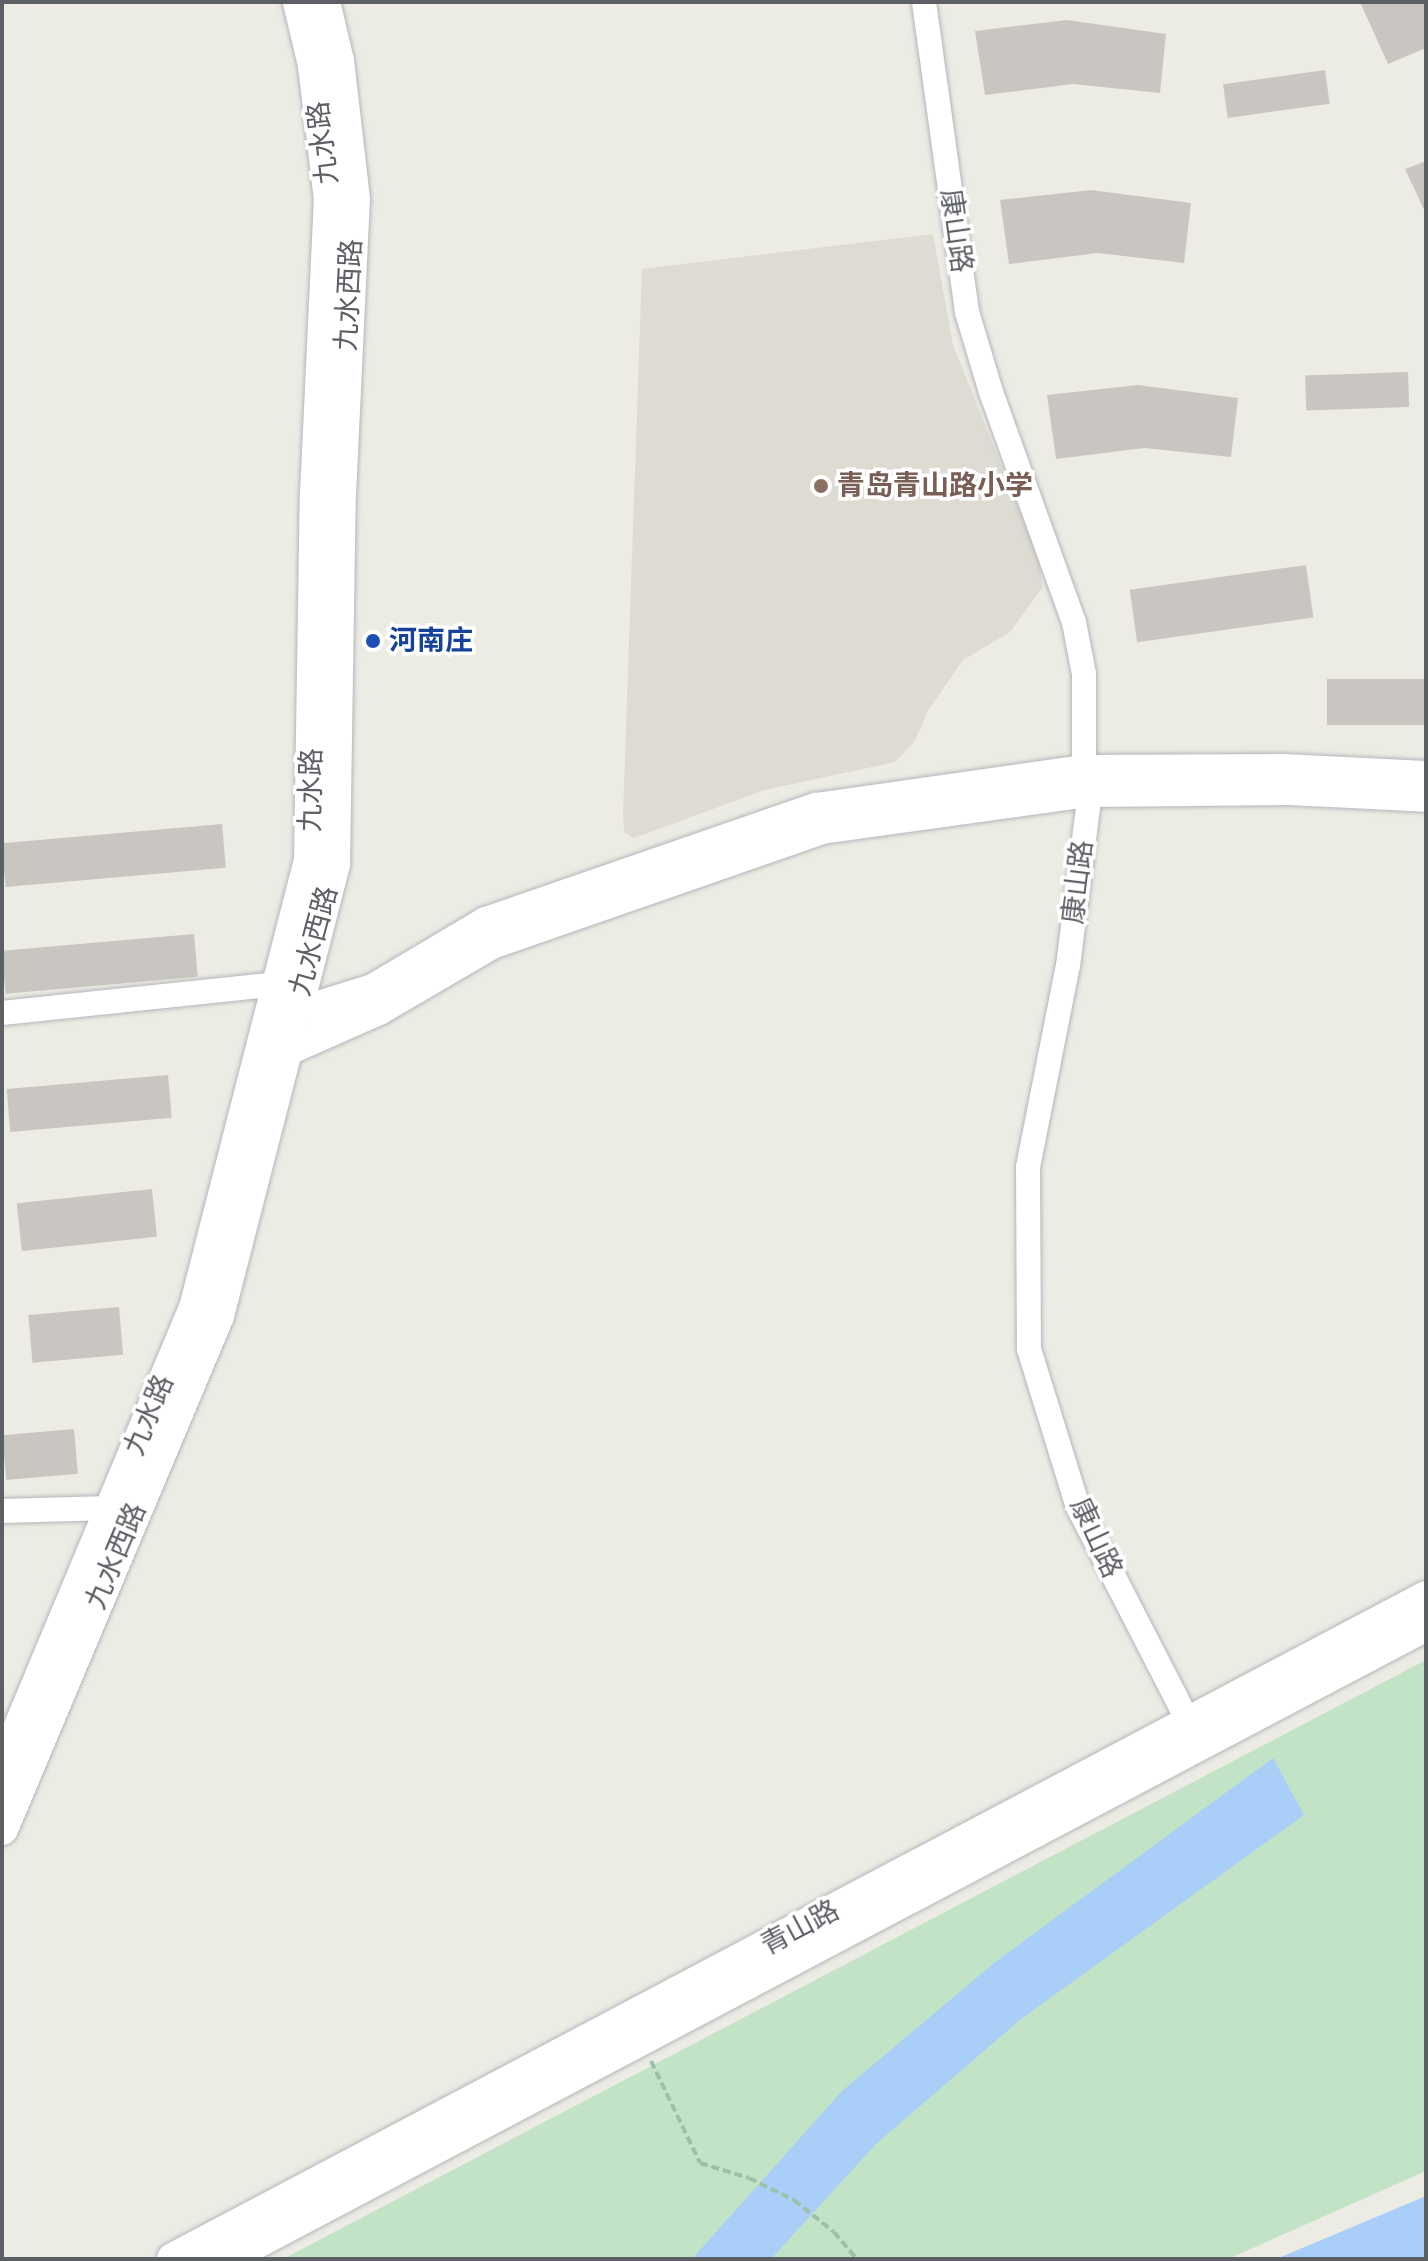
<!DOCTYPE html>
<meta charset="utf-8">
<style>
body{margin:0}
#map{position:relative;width:1428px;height:2261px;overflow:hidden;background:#edece4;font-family:"Source Sans 3","Noto Sans SC",sans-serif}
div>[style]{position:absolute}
.education>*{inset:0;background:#dddbd2}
.green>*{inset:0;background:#c2e3c6}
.water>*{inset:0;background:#a9cef8}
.building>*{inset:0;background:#c9c6c2;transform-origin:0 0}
.path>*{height:4px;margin-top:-2px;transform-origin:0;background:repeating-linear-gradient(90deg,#9bc1aa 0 8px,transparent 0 12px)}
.roads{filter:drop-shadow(0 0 2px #b4b6ba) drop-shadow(0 0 2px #b4b6ba)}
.minor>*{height:24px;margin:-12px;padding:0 12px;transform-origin:12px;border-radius:12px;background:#fff}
.tertiary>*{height:30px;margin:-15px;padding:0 15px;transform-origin:15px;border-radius:15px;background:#fff}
.secondary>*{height:32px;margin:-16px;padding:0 16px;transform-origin:16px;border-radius:16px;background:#fff}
.dots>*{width:22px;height:22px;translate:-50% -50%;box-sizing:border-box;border:4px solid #fff;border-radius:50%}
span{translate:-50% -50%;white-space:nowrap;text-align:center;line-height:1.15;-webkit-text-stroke:7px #fff;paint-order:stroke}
.street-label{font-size:28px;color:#5c5f64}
.education-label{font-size:28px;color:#785e54;font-weight:700}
.left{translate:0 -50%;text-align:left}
.transit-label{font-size:28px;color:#164399;font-weight:700}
.frame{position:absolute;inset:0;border:4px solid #5c5f64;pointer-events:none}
</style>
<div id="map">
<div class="education">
<div style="clip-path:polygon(933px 234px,953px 345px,1040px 562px,1042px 588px,1010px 632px,963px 660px,929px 709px,914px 742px,895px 762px,765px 790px,634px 838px,624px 832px,623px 815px,642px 269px)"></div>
</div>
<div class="green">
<div style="clip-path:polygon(1426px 1660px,1426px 2171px,1228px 2259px,283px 2259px)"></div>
</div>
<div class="water">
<div style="clip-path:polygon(1273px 1758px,1304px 1815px,1021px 2019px,876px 2144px,771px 2259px,692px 2259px,842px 2091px,994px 1963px)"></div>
<div style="clip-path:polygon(1426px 2196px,1426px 2259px,1276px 2259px)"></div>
</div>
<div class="building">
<div style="clip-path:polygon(1360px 2px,1426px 2px,1426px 48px,1388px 64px)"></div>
<div style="clip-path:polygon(1067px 20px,1166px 34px,1160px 93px,1073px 84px,985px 95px,975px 31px)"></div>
<div style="left:1325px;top:70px;width:34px;height:103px;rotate:82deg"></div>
<div style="clip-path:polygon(1426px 161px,1426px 214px,1405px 169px)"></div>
<div style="clip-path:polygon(1091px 190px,1191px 203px,1184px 263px,1098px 253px,1009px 264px,1000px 200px)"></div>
<div style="left:1408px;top:372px;width:35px;height:103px;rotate:88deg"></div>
<div style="clip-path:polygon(1138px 385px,1238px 398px,1231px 457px,1144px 448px,1056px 459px,1047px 395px)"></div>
<div style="left:1306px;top:565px;width:53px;height:178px;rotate:82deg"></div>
<div style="left:1426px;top:679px;width:46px;height:99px;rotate:90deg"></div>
<div style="left:222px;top:824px;width:44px;height:221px;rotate:85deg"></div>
<div style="left:194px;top:934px;width:43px;height:193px;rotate:85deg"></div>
<div style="left:168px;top:1075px;width:43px;height:162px;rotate:85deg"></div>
<div style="left:152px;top:1189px;width:48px;height:136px;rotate:84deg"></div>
<div style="left:119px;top:1307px;width:48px;height:91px;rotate:85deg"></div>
<div style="left:74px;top:1429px;width:45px;height:72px;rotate:85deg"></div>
</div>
<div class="path">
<div style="left:651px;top:2061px;width:113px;rotate:64.3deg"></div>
<div style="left:700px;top:2163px;width:51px;rotate:17deg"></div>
<div style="left:749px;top:2178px;width:50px;rotate:26.1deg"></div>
<div style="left:794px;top:2200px;width:51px;rotate:38.7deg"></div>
<div style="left:834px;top:2232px;width:35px;rotate:50deg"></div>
</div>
<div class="roads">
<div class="minor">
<div style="left:924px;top:2px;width:313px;rotate:82.1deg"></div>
<div style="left:967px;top:312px;width:84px;rotate:73.3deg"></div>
<div style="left:991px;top:392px;width:245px;rotate:70.2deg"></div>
<div style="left:1074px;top:622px;width:53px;rotate:79.1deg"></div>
<div style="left:1084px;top:674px;width:96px;rotate:90deg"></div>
<div style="left:1084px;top:770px;width:23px;rotate:75deg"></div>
<div style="left:1090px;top:792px;width:174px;rotate:97.2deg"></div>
<div style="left:1068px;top:965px;width:206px;rotate:101.2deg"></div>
<div style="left:1028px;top:1167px;width:182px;rotate:89.7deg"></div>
<div style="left:1029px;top:1349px;width:165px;rotate:72.8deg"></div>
<div style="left:1078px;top:1507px;width:256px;rotate:62.8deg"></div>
<div style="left:2px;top:1013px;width:278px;rotate:-6deg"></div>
<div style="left:2px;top:1511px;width:108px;rotate:-1.6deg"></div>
</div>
<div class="tertiary">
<div style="left:276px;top:1014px;width:20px;rotate:-3deg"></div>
<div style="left:296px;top:1013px;width:81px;rotate:-17.3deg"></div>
<div style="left:373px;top:989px;width:131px;rotate:-30.7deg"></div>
<div style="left:486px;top:922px;width:349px;rotate:-19.1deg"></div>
<div style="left:816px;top:808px;width:271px;rotate:-8.1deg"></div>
<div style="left:1084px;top:770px;width:199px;rotate:-0.3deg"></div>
<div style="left:1283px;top:769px;width:143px;rotate:2.8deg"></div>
<div style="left:268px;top:1047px;width:18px;rotate:13deg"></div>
<div style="left:286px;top:1051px;width:102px;rotate:-23.8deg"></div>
<div style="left:379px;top:1010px;width:131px;rotate:-30.3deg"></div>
<div style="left:492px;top:944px;width:349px;rotate:-19.2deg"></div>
<div style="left:822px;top:829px;width:271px;rotate:-7.9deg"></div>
<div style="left:1090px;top:792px;width:200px;rotate:-0.6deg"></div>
<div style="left:1290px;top:790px;width:136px;rotate:2.9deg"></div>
</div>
<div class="secondary">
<div style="left:2px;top:1769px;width:500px;rotate:-67.3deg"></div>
<div style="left:195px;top:1308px;width:462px;rotate:-75.6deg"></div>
<div style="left:310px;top:861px;width:367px;rotate:-89.1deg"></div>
<div style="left:316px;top:494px;width:294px;rotate:-87.3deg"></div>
<div style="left:330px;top:200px;width:136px;rotate:-96.8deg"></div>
<div style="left:314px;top:65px;width:65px;rotate:-103.4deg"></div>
<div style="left:2px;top:1829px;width:557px;rotate:-67.17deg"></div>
<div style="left:218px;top:1316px;width:467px;rotate:-75.6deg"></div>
<div style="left:334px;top:864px;width:369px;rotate:-89.1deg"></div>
<div style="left:340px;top:495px;width:296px;rotate:-87.3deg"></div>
<div style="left:354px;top:199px;width:139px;rotate:-96.6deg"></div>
<div style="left:338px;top:61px;width:61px;rotate:-103.3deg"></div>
<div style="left:173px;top:2259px;width:1417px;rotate:-27.85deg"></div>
<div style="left:225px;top:2259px;width:1358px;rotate:-27.83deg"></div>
</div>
</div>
<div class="dots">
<div style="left:821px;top:486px;background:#8d6e63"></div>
<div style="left:373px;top:641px;background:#1a4fb4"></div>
</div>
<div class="street-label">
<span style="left:323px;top:143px;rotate:-97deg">九水路</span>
<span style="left:956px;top:231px;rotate:82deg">康山路</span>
<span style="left:349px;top:295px;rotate:-87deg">九水西路</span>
<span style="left:311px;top:790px;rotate:-89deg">九水路</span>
<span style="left:1078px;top:882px;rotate:-83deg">康山路</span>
<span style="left:314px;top:941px;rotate:-75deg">九水西路</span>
<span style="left:149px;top:1415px;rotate:-67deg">九水路</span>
<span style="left:1096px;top:1538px;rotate:65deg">康山路</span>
<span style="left:116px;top:1556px;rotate:-67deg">九水西路</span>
<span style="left:800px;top:1928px;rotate:-28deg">青山路</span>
</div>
<div class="education-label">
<span class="left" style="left:837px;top:486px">青岛青山路小学</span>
</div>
<div class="transit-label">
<span class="left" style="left:389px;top:641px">河南庄</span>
</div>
<div class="frame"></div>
</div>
